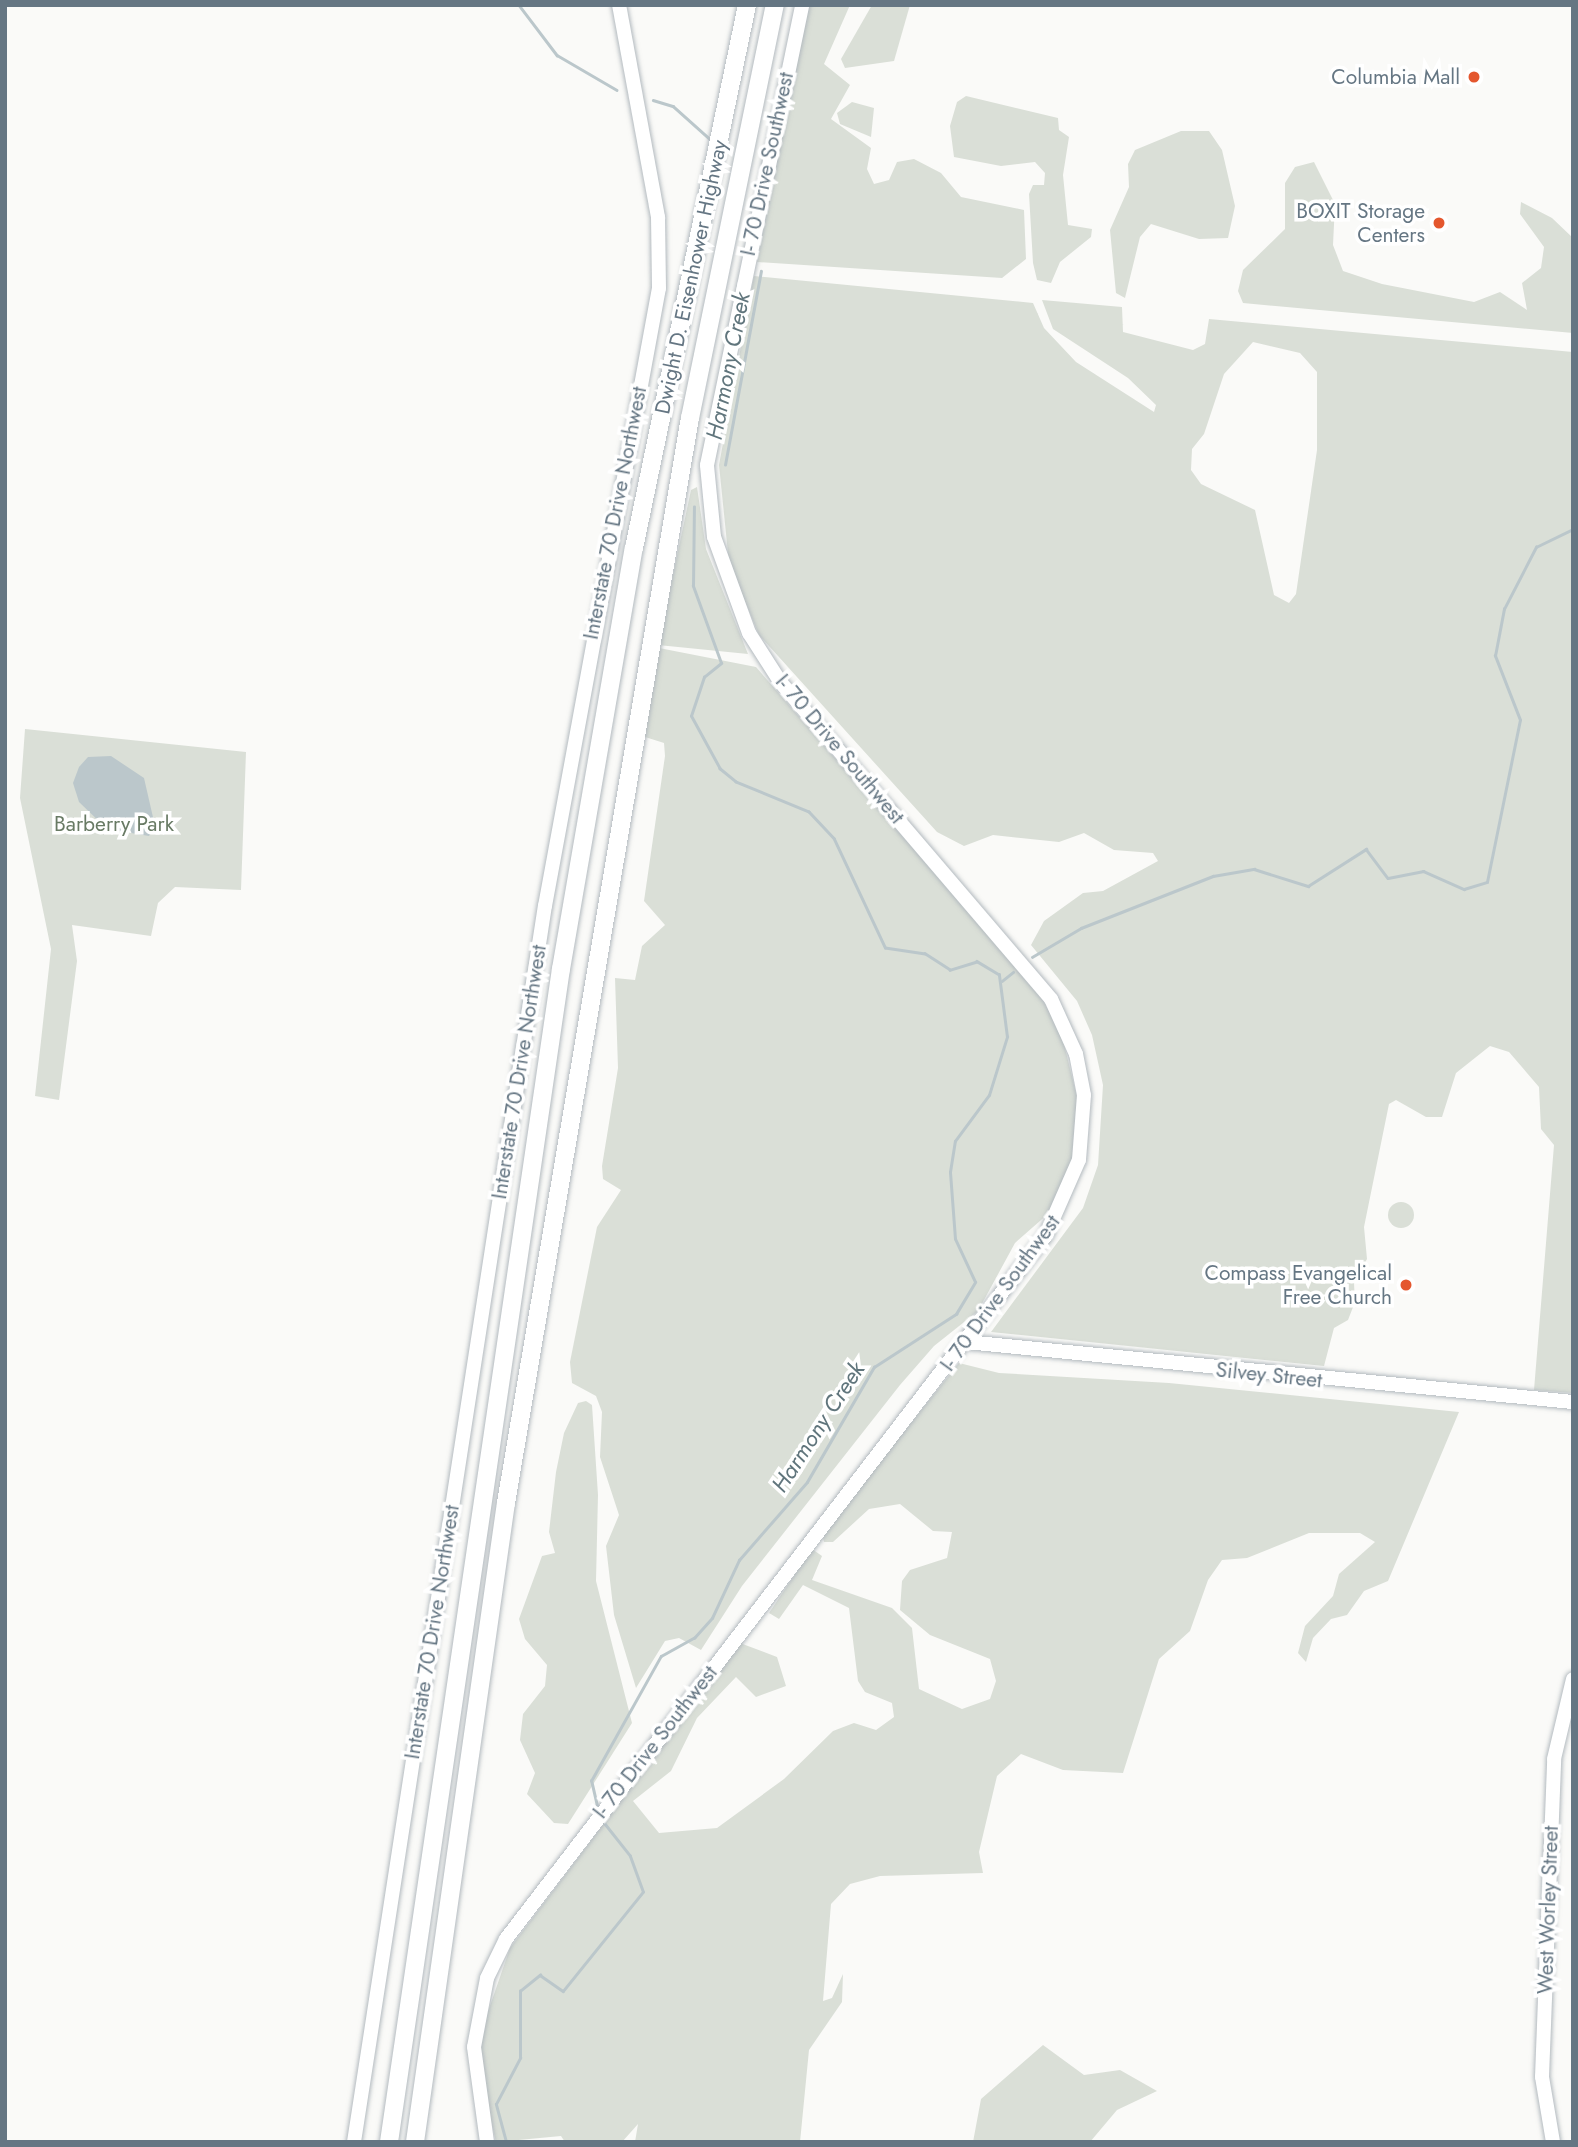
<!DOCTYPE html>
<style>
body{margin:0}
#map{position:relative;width:1578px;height:2147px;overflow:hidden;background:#fafaf8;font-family:Jost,sans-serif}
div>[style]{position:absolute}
.green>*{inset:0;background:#dadfd7}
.round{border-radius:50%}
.water>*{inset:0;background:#bbc7cb}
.stream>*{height:2.5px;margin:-1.25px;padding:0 1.25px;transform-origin:1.25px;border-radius:1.25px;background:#bbc7cb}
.roads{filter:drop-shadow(0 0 2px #b3babf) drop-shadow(0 0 2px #b3babf)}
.secondary>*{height:14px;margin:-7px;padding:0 7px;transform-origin:7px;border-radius:7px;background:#fff}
.highway>*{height:18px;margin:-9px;padding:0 9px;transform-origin:9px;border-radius:9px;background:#fff}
.dots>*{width:19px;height:19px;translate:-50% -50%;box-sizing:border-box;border:4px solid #fff;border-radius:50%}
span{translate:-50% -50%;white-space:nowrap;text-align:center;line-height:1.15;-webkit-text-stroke:7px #fff;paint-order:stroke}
.poi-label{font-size:21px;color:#657683}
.right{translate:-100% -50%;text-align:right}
.street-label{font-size:21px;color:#657683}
.park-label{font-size:21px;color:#687a64}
.water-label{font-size:23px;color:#60757c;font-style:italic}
.frame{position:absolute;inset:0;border:7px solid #657683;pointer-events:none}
</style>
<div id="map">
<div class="green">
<div style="clip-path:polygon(808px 5px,850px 5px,824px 64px,850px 85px,831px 119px,871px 148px,867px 169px,874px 184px,889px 180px,897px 162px,914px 159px,941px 173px,961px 197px,1024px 210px,1026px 259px,1002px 278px,757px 262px)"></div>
<div style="clip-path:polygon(872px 5px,910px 5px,894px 61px,845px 68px,841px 59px)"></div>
<div style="clip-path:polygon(966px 96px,1058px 118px,1059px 130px,1069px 137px,1063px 175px,1068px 225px,1092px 229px,1091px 237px,1060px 262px,1051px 283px,1037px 280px,1033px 263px,1029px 194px,1033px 185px,1044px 185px,1045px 173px,1035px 162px,1001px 166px,954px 157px,950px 126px,957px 102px)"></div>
<div style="clip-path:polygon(852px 102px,874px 108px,871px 137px,840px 124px,837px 113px)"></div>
<div style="clip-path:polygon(1181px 131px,1209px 131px,1222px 150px,1235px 206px,1228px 238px,1199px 239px,1151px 224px,1140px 237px,1125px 298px,1116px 293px,1110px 230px,1129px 187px,1128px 164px,1135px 150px)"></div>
<div style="clip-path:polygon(1314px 162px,1335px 204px,1333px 245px,1343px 271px,1382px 284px,1474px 302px,1500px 292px,1527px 310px,1522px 283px,1541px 268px,1544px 247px,1520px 214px,1521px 202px,1552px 218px,1573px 238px,1573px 333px,1243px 303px,1238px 291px,1243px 270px,1285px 229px,1285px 183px,1295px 167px)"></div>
<div style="clip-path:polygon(evenodd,754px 276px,1033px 303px,1044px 328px,1076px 362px,1154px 412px,1156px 405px,1128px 378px,1053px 329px,1042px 300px,1122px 307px,1123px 332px,1193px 350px,1205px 344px,1209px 319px,1573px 352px,1573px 1393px,1534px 1390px,1554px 1145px,1541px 1129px,1539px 1087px,1509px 1052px,1490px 1046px,1456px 1073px,1442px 1117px,1426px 1117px,1396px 1100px,1389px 1104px,1364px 1227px,1367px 1259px,1354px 1283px,1355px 1302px,1348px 1320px,1334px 1328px,1324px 1366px,991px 1332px,1083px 1208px,1098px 1165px,1103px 1085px,1092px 1035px,1077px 1001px,1031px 945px,1044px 921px,1083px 893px,1103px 891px,1158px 861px,1153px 853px,1114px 850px,1084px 833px,1059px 842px,993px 835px,964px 846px,937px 832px,759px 635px,729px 563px,719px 465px,754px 276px,1253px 342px,1300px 353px,1317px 372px,1317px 450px,1296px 594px,1289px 603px,1274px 595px,1255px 510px,1201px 484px,1191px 470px,1192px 449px,1204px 434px,1224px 374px,1253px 342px)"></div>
<div style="clip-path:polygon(697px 487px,706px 549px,748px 654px,658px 645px,691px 490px)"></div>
<div style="clip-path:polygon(659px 648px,756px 667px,1041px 996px,1062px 1036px,1077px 1097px,1070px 1181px,1057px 1206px,1015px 1243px,978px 1311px,934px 1346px,900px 1385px,742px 1586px,701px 1650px,679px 1638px,665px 1641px,636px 1688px,614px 1615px,606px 1546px,619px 1515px,600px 1457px,602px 1412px,596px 1396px,572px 1383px,570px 1362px,597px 1227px,621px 1190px,603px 1179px,602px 1166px,618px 1068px,615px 978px,635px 980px,642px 946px,665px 925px,644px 901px,665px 756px,664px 743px,642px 736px)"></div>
<div style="clip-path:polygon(25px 729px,246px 752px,241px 890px,175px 887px,158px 903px,151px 936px,72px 925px,77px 961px,59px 1100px,35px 1096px,51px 949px,20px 798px)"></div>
<div class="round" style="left:1388px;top:1202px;width:26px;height:26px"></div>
<div style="clip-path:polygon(959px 1363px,999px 1373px,1169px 1383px,1459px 1412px,1388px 1581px,1364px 1591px,1347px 1615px,1331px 1619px,1313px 1638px,1306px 1662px,1298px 1653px,1305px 1626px,1333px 1596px,1339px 1574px,1375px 1542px,1360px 1533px,1309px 1533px,1247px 1558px,1222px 1560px,1208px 1580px,1190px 1631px,1159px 1659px,1123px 1773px,1063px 1770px,1021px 1754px,997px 1776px,979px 1852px,983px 1873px,880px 1876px,850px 1884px,831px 1904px,823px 2001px,832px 1998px,843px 1974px,842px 2002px,809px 2050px,800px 2142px,635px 2142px,638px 2124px,622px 2142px,565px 2142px,561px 2136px,496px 2142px,480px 2074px,482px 2029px,510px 1948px,740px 1643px,777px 1657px,786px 1686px,756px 1697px,736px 1677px,697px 1718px,671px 1771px,633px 1801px,659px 1833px,717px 1828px,784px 1779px,833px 1731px,854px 1723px,876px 1730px,894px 1717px,892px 1703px,865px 1692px,858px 1681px,849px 1608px,803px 1585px,779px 1619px,769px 1613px,812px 1549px,822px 1556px,812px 1580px,892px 1608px,912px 1628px,919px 1689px,962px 1709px,990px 1699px,996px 1681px,990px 1659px,930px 1635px,900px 1610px,902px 1581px,910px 1570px,947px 1558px,952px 1532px,933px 1531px,900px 1504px,869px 1509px,833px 1542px,824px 1542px,822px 1534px)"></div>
<div style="clip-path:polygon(586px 1401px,592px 1405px,598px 1495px,596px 1581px,632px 1723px,568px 1824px,554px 1823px,527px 1794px,535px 1773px,520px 1740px,523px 1714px,545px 1686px,547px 1665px,525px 1639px,519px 1619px,542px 1556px,555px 1553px,549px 1532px,556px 1472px,564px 1433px,578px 1403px)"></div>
<div style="clip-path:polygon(1043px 2045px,1084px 2075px,1120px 2070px,1157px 2091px,1117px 2110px,1090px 2142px,973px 2142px,981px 2099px)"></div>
</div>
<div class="water">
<div style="clip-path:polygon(111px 756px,144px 778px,155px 826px,149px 836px,107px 829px,79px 802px,73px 783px,79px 767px,88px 757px)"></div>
</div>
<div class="stream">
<div style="left:519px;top:5px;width:63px;rotate:52.8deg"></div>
<div style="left:557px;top:55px;width:69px;rotate:30.3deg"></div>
<div style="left:653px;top:100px;width:21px;rotate:17deg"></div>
<div style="left:673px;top:106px;width:50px;rotate:41.7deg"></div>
<div style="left:725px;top:465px;width:197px;rotate:-79.5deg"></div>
<div style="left:1032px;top:957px;width:57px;rotate:-30.6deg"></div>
<div style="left:1081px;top:928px;width:142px;rotate:-21.5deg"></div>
<div style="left:1213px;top:876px;width:42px;rotate:-9.7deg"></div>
<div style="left:1254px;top:869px;width:57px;rotate:17.5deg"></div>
<div style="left:1308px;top:886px;width:69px;rotate:-32.5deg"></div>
<div style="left:1366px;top:849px;width:36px;rotate:53deg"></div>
<div style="left:1388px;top:878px;width:36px;rotate:-11deg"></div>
<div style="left:1423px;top:871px;width:45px;rotate:23.7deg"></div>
<div style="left:1464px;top:889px;width:24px;rotate:-17deg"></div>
<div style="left:1487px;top:882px;width:165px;rotate:-78.5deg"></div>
<div style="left:1520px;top:720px;width:69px;rotate:-111.3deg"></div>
<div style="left:1495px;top:656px;width:48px;rotate:-79.2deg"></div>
<div style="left:1504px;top:609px;width:70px;rotate:-62.7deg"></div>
<div style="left:1536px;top:547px;width:41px;rotate:-25.9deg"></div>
<div style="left:1002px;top:981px;width:14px;rotate:-39deg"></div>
<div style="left:597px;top:1806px;width:26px;rotate:-103deg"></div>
<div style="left:591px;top:1781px;width:143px;rotate:-60.8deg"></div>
<div style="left:661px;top:1656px;width:38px;rotate:-29deg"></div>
<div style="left:694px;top:1638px;width:27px;rotate:-48deg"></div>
<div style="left:712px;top:1618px;width:64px;rotate:-65deg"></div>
<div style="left:739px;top:1560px;width:103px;rotate:-48.9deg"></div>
<div style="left:807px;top:1482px;width:133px;rotate:-59.8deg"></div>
<div style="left:874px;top:1367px;width:98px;rotate:-32.9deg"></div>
<div style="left:956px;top:1314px;width:37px;rotate:-59deg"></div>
<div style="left:975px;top:1282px;width:47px;rotate:-114.9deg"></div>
<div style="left:955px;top:1239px;width:67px;rotate:-94.3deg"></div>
<div style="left:950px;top:1172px;width:31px;rotate:-81deg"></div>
<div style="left:955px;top:1141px;width:57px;rotate:-53.5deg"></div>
<div style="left:989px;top:1095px;width:61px;rotate:-72.8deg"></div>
<div style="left:1007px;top:1037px;width:63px;rotate:-97.4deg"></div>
<div style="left:999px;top:975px;width:26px;rotate:-149deg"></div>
<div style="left:977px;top:962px;width:28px;rotate:163deg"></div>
<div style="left:950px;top:970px;width:30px;rotate:-147deg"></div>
<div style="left:925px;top:954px;width:40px;rotate:-171.5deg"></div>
<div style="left:885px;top:948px;width:120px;rotate:-115.1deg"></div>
<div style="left:834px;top:839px;width:37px;rotate:-133deg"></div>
<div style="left:809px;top:812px;width:79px;rotate:-157.7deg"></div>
<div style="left:736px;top:782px;width:21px;rotate:-141deg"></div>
<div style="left:720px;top:769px;width:60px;rotate:-118.7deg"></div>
<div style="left:691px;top:716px;width:41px;rotate:-71.6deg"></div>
<div style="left:704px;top:677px;width:22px;rotate:-39deg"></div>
<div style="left:721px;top:663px;width:82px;rotate:-110deg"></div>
<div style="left:693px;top:586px;width:79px;rotate:-89.3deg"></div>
<div style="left:506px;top:2142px;width:39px;rotate:-105deg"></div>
<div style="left:496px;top:2104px;width:52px;rotate:-62.4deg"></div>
<div style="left:520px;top:2058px;width:67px;rotate:-90deg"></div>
<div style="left:520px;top:1991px;width:26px;rotate:-39deg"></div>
<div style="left:540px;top:1975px;width:28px;rotate:35deg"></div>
<div style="left:563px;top:1991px;width:127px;rotate:-51.1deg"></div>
<div style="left:643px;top:1892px;width:38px;rotate:-110deg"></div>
<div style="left:630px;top:1856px;width:43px;rotate:-128.5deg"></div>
</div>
<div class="roads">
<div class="secondary">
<div style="left:966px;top:1342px;width:610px;rotate:5.65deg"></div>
<div style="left:354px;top:2142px;width:1251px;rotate:-81.22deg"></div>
<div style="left:545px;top:906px;width:628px;rotate:-79.55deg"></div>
<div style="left:659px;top:288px;width:71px;rotate:-90.8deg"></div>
<div style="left:658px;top:217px;width:216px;rotate:-100.4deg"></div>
<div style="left:487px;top:2142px;width:96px;rotate:-97.8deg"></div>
<div style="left:474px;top:2047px;width:70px;rotate:-79.3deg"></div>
<div style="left:487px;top:1978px;width:43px;rotate:-64deg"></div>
<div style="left:506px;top:1939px;width:887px;rotate:-52.51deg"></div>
<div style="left:1046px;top:1235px;width:82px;rotate:-66.3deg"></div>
<div style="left:1079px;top:1160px;width:65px;rotate:-85.6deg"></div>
<div style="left:1084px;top:1095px;width:42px;rotate:-101deg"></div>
<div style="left:1076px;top:1054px;width:60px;rotate:-114.4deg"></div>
<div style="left:1051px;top:999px;width:416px;rotate:-130.5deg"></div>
<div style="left:781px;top:683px;width:59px;rotate:-122.6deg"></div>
<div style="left:749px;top:633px;width:102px;rotate:-110deg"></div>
<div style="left:714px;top:537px;width:72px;rotate:-95.6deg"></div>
<div style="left:707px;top:465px;width:470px;rotate:-78.3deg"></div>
<div style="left:1553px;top:2142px;width:66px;rotate:-99.6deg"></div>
<div style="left:1542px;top:2077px;width:318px;rotate:-87.8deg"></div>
<div style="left:1554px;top:1759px;width:82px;rotate:-76.6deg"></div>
</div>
<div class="highway">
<div style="left:389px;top:2142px;width:1186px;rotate:-81.66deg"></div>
<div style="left:561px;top:969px;width:427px;rotate:-80.2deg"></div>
<div style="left:634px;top:548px;width:555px;rotate:-78.24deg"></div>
<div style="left:415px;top:2142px;width:645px;rotate:-81.9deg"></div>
<div style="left:506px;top:1503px;width:1100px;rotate:-80.38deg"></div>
<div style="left:690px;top:418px;width:422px;rotate:-78.4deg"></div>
</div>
</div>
<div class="dots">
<div style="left:1474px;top:77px;background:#e4572e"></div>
<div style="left:1439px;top:223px;background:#e4572e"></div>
<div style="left:1406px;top:1285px;background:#e4572e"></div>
</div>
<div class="poi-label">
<span class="right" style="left:1460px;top:77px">Columbia Mall</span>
<span class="right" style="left:1425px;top:223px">BOXIT Storage<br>Centers</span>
<span class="right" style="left:1392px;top:1285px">Compass Evangelical<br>Free Church</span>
</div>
<div class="street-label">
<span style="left:767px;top:164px;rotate:-78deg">I- 70 Drive Southwest</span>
<span style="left:691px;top:277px;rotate:-78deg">Dwight D. Eisenhower Highway</span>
<span style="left:615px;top:513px;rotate:-79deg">Interstate 70 Drive Northwest</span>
<span style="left:840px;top:749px;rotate:50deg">I- 70 Drive Southwest</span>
<span style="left:519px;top:1072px;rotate:-81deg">Interstate 70 Drive Northwest</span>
<span style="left:1000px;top:1293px;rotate:-54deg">I- 70 Drive Southwest</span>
<span style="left:1269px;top:1375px;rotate:6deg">Silvey Street</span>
<span style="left:432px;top:1632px;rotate:-81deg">Interstate 70 Drive Northwest</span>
<span style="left:655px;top:1742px;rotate:-52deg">I- 70 Drive Southwest</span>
<span style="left:1548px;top:1910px;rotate:-88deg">West Worley Street</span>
</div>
<div class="park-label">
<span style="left:114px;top:824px">Barberry Park</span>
</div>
<div class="water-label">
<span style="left:728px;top:366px;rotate:-79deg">Harmony Creek</span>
<span style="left:818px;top:1427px;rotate:-57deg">Harmony Creek</span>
</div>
<div class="frame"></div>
</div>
